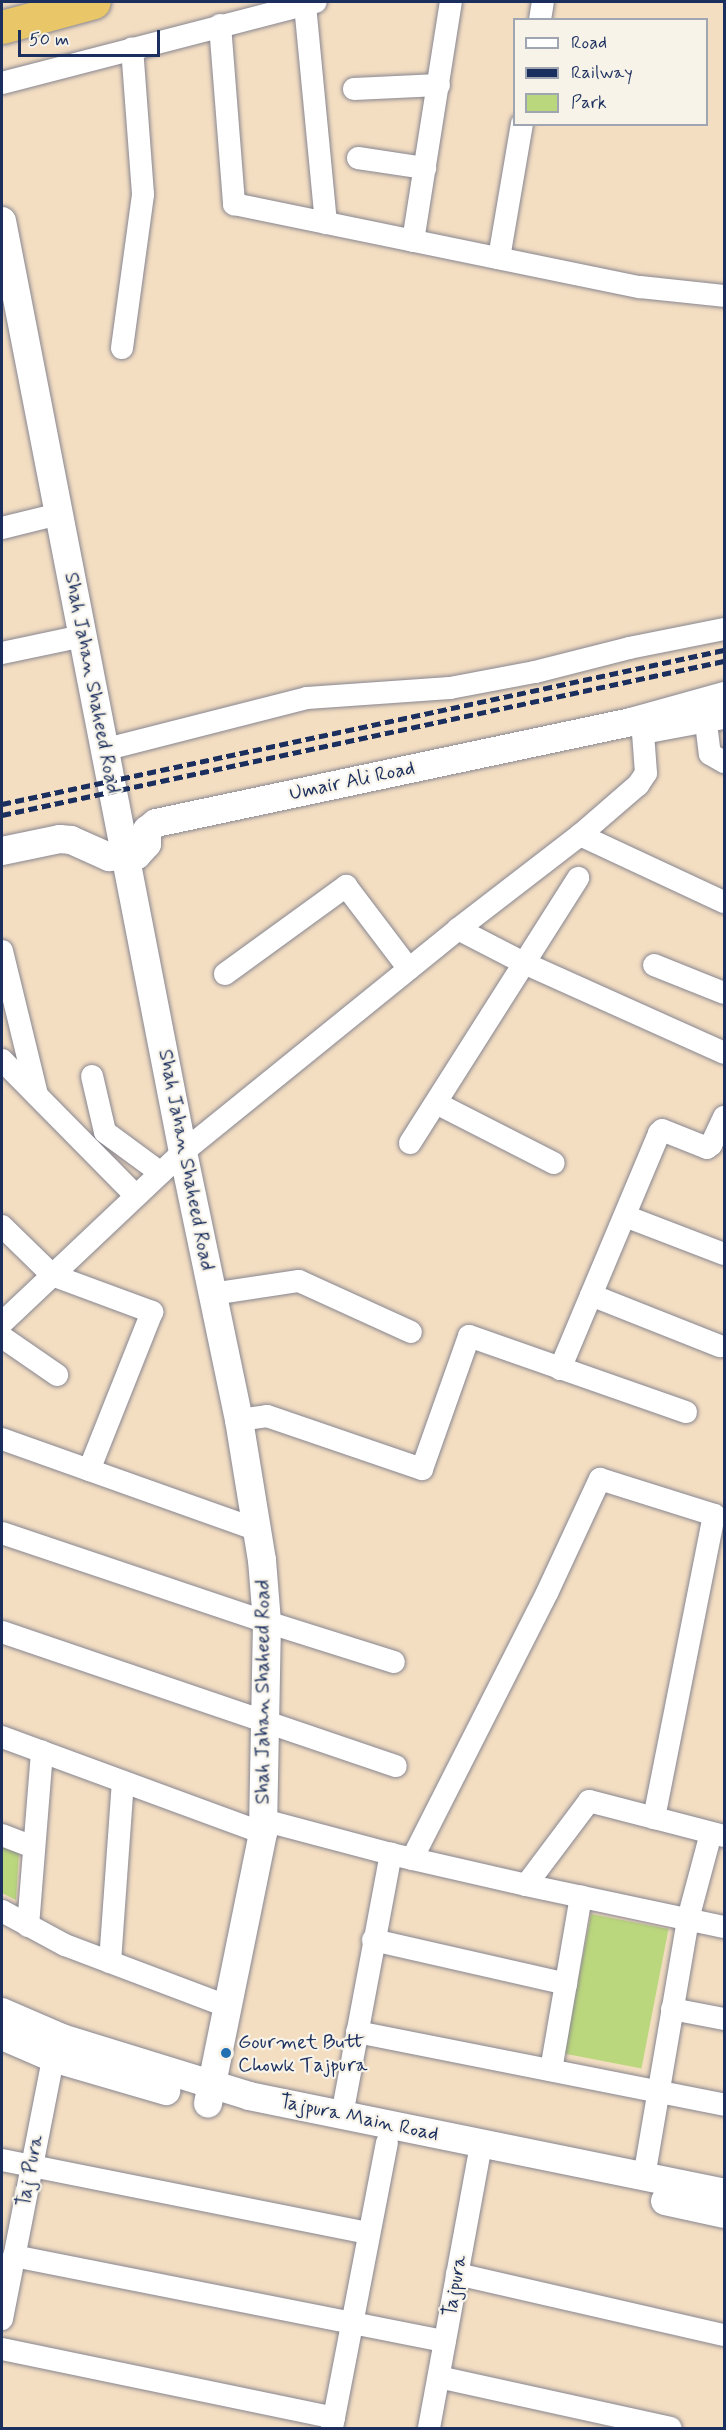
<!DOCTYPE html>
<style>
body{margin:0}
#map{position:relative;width:726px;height:2430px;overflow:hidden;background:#f4dec2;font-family:Mynerve,sans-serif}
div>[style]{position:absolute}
.green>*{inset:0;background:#bbd77d;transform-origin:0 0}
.roads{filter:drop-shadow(0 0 2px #888690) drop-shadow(0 0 2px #888690)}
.minor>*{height:22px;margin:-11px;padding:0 11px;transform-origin:11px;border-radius:11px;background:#fff}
.tertiary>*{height:28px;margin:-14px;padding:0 14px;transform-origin:14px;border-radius:14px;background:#fff}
.trunk>*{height:33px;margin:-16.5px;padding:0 16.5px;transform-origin:16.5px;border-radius:16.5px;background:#e9c769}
.rail>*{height:4.5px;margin-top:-2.25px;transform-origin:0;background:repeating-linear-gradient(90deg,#1b2f5e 0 9px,transparent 0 13.5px)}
.dots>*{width:16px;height:16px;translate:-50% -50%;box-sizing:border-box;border:3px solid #f7f3e8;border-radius:50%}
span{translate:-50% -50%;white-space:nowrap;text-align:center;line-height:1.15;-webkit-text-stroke:4.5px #f7f3e8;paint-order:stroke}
.street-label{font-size:20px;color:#1b2f5e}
.poi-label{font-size:20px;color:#1b2f5e}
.left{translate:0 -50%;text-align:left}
.frame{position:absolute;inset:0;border:3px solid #1b2f5e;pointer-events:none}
.legend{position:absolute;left:513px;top:18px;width:195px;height:108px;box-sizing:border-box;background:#f7f3e8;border:2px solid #9fa5b1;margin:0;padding:8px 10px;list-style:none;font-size:18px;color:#1b2f5e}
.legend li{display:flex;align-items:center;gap:12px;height:30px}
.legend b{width:30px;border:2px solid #9fa5b1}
.scale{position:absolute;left:18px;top:30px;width:142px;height:27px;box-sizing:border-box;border:3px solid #1b2f5e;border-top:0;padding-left:8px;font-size:18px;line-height:21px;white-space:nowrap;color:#1b2f5e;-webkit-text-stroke:4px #f7f3e8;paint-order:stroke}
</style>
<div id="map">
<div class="green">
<div style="clip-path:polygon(2px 1845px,19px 1852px,16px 1900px,2px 1893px)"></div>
<div style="left:591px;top:1914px;width:79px;height:142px;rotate:11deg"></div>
</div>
<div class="roads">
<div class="minor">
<div style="left:305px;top:5px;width:219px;rotate:84.5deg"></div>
<div style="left:540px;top:20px;width:18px;rotate:-81deg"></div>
<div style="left:220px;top:25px;width:180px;rotate:85.5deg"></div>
<div style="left:234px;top:204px;width:414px;rotate:11.6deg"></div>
<div style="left:640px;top:287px;width:84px;rotate:6.1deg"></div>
<div style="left:2px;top:83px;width:324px;rotate:-14.5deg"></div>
<div style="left:354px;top:89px;width:85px;rotate:-2.7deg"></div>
<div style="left:358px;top:158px;width:68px;rotate:8.5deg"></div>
<div style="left:413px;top:241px;width:242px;rotate:-81deg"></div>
<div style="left:499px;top:258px;width:136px;rotate:-80.3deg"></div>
<div style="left:122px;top:348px;width:155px;rotate:-82.2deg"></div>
<div style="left:143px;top:194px;width:146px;rotate:-94.3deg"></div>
<div style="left:2px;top:528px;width:59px;rotate:-13.8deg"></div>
<div style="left:2px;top:653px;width:83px;rotate:-11.9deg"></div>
<div style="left:706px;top:723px;width:31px;rotate:83deg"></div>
<div style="left:710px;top:754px;width:16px;rotate:30deg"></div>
<div style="left:107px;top:749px;width:206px;rotate:-14.3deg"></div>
<div style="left:307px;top:698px;width:143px;rotate:-4deg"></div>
<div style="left:450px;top:688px;width:86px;rotate:-10.7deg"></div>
<div style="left:535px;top:672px;width:97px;rotate:-14.3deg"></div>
<div style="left:629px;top:648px;width:97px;rotate:-11.3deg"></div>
<div style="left:580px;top:835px;width:159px;rotate:25deg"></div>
<div style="left:458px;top:929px;width:74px;rotate:27.3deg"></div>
<div style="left:524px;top:963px;width:219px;rotate:24.2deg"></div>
<div style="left:2px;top:951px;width:148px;rotate:76.3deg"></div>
<div style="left:654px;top:965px;width:75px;rotate:21.8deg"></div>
<div style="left:225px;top:974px;width:150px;rotate:-36deg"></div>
<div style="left:346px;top:886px;width:104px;rotate:52.8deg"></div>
<div style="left:2px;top:1060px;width:191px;rotate:45.4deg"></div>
<div style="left:92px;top:1076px;width:57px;rotate:76.9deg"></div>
<div style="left:105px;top:1132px;width:69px;rotate:36.2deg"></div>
<div style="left:436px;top:1103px;width:132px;rotate:27deg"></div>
<div style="left:410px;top:1143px;width:314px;rotate:-57.6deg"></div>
<div style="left:625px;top:1216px;width:106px;rotate:21deg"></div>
<div style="left:2px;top:1226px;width:70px;rotate:44.4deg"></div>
<div style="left:52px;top:1275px;width:107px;rotate:20.3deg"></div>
<div style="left:152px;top:1312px;width:170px;rotate:111.7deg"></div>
<div style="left:212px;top:1294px;width:88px;rotate:-8.5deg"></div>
<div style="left:299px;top:1281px;width:123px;rotate:24.5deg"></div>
<div style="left:591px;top:1295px;width:139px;rotate:21.6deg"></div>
<div style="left:2px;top:1323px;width:249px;rotate:-43.4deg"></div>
<div style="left:183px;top:1152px;width:354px;rotate:-39deg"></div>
<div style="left:458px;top:929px;width:154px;rotate:-37.6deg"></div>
<div style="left:580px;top:835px;width:77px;rotate:-40.8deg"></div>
<div style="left:638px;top:785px;width:14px;rotate:-56deg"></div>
<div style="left:646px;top:773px;width:40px;rotate:-94.3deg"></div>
<div style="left:643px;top:733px;width:82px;rotate:-10.5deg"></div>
<div style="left:2px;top:1337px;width:67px;rotate:34.6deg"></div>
<div style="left:560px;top:1369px;width:256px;rotate:-67.2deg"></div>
<div style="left:659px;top:1133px;width:4px;rotate:-45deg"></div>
<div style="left:662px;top:1130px;width:48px;rotate:21.8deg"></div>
<div style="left:707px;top:1148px;width:5px;rotate:-37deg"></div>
<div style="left:711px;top:1145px;width:31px;rotate:-65deg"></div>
<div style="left:239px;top:1420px;width:28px;rotate:-8deg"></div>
<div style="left:267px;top:1416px;width:164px;rotate:18.9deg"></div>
<div style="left:422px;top:1469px;width:141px;rotate:-70.5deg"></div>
<div style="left:469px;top:1336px;width:230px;rotate:19.3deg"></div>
<div style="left:2px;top:1439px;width:271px;rotate:19.6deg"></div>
<div style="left:2px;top:1533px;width:280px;rotate:18.6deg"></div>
<div style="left:267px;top:1622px;width:133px;rotate:17.5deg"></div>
<div style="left:2px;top:1632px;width:416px;rotate:18.8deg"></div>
<div style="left:2px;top:1737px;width:278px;rotate:20.2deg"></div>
<div style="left:263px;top:1820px;width:132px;rotate:14.9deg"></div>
<div style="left:391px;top:1854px;width:139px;rotate:12.9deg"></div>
<div style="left:526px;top:1885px;width:105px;rotate:-53.1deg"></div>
<div style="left:589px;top:1801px;width:139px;rotate:14.5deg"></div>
<div style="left:2px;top:1835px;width:34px;rotate:21deg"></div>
<div style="left:412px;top:1859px;width:298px;rotate:-63.1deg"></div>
<div style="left:547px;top:1593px;width:126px;rotate:-65.1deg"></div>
<div style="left:600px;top:1479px;width:120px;rotate:17.5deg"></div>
<div style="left:714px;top:1515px;width:309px;rotate:101.2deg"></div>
<div style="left:526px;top:1885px;width:202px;rotate:12deg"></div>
<div style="left:2px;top:1911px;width:72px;rotate:28.4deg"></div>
<div style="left:65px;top:1945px;width:175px;rotate:20.7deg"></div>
<div style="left:28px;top:1926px;width:175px;rotate:-85.4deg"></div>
<div style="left:373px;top:1940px;width:198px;rotate:12.8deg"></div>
<div style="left:110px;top:1962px;width:180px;rotate:-85.9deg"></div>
<div style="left:672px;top:2009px;width:53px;rotate:10.9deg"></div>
<div style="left:357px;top:2032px;width:374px;rotate:11.2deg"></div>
<div style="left:551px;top:2070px;width:176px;rotate:-80.2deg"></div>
<div style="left:342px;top:2115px;width:266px;rotate:-79.4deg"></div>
<div style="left:2px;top:2160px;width:373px;rotate:11.3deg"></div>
<div style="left:644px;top:2177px;width:262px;rotate:-80.3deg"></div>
<div style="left:688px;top:1919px;width:89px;rotate:-75deg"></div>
<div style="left:14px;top:2256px;width:439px;rotate:11.2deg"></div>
<div style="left:457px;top:2274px;width:274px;rotate:12.9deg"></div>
<div style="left:2px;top:2319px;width:266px;rotate:-78.9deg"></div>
<div style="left:2px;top:2349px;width:339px;rotate:11.7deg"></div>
<div style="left:439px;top:2377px;width:237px;rotate:12.4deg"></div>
<div style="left:332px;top:2428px;width:290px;rotate:-79.1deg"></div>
<div style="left:429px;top:2428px;width:289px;rotate:-79.6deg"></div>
</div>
<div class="tertiary">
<div style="left:2px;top:221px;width:948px;rotate:79deg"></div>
<div style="left:183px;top:1152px;width:274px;rotate:78.2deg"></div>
<div style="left:239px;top:1420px;width:142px;rotate:80.7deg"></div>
<div style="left:262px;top:1560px;width:62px;rotate:85.4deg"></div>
<div style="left:267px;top:1622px;width:211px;rotate:91.1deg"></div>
<div style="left:263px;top:1833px;width:276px;rotate:101.5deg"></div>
<div style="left:2px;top:851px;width:59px;rotate:-11.7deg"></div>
<div style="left:60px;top:839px;width:11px;rotate:5deg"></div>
<div style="left:71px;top:840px;width:42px;rotate:24.1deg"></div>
<div style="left:109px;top:857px;width:28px;rotate:-4deg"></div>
<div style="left:137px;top:855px;width:15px;rotate:-48deg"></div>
<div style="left:147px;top:844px;width:14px;rotate:-90deg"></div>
<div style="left:147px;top:830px;width:11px;rotate:-38deg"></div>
<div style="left:156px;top:823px;width:486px;rotate:-12deg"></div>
<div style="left:631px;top:722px;width:97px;rotate:-15.6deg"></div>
<div style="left:2px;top:2012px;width:65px;rotate:23.4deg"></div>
<div style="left:62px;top:2038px;width:196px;rotate:17.2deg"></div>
<div style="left:249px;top:2096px;width:485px;rotate:11.5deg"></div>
<div style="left:2px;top:2036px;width:56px;rotate:23.3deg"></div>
<div style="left:53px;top:2058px;width:118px;rotate:16.3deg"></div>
<div style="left:665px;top:2201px;width:60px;rotate:12.4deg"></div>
</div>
<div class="trunk">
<div style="left:2px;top:27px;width:95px;rotate:-15.2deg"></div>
</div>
</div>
<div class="rail">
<div style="left:2px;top:804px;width:738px;rotate:-12.04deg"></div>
<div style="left:2px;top:815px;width:738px;rotate:-12.04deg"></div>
</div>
<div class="dots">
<div style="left:226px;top:2053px;background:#1f6fb2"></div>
</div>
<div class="street-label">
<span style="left:92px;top:683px;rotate:79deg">Shah Jahan Shaheed Road</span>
<span style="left:352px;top:781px;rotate:-12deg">Umair Ali Road</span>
<span style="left:186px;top:1160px;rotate:79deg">Shah Jahan Shaheed Road</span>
<span style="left:263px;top:1692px;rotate:-90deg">Shah Jahan Shaheed Road</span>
<span style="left:359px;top:2118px;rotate:12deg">Tajpura Main Road</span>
<span style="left:30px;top:2171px;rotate:-79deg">Taj Pura</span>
<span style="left:455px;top:2286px;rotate:-80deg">Tajpura</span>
</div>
<div class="poi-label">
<span class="left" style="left:238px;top:2054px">Gourmet Butt<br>Chowk Tajpura</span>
</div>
<div class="frame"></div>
<ul class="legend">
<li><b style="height:8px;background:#fff"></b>Road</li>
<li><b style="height:8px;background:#1b2f5e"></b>Railway</li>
<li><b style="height:16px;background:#bbd77d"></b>Park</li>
</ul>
<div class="scale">50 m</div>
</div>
